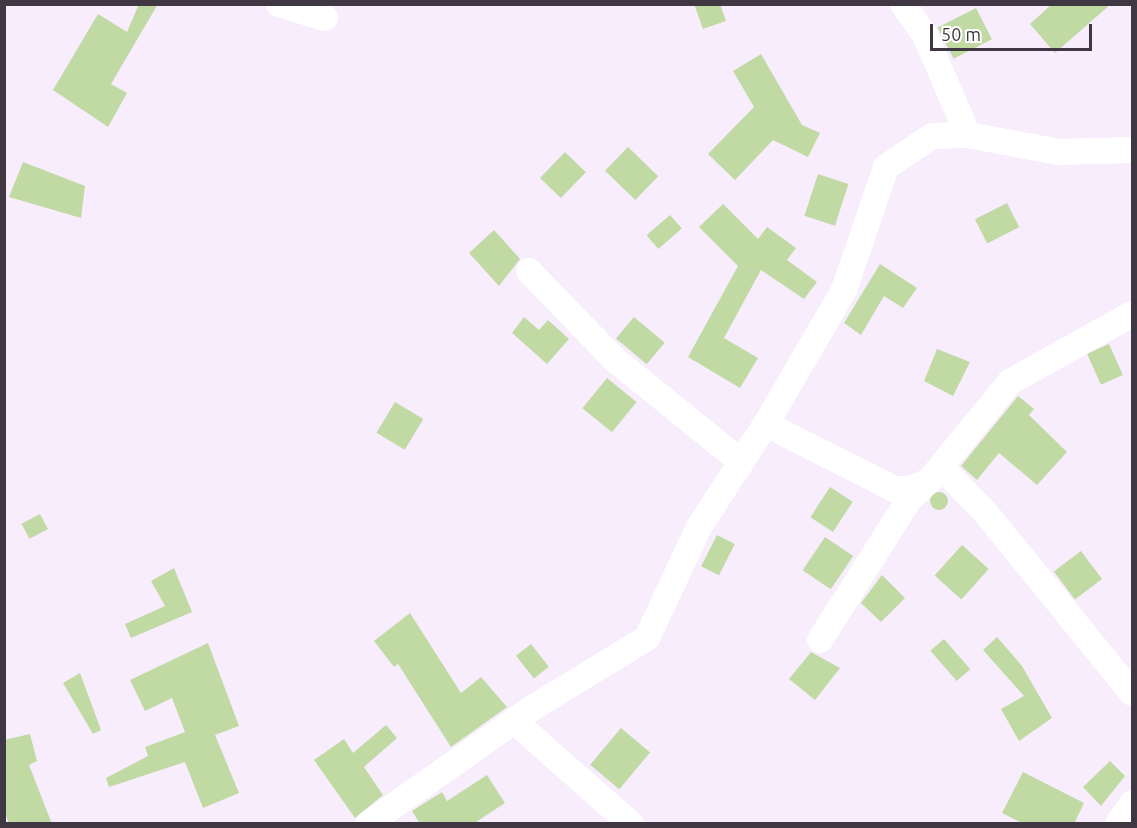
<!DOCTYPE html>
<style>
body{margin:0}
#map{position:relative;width:1137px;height:828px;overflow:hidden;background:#f8edfc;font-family:Ubuntu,sans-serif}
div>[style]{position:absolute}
.building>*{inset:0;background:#c1daa4;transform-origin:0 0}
.round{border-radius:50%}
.minor>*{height:26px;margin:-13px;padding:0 13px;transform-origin:13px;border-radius:13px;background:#fff}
span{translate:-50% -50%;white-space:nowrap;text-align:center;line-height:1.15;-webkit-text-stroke:5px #fff;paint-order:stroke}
.frame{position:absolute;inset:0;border:6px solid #3f3842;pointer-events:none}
.scale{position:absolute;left:930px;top:24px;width:162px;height:27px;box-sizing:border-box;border:3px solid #3f3842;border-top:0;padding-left:8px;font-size:18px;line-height:21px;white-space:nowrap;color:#3f3842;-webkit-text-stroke:4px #fff;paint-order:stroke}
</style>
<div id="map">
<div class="building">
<div style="clip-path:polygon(139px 4px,158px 4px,111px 84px,127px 93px,108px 127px,53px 90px,98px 14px,127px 32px)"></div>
<div style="clip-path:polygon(694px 4px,720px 4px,726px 21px,703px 29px)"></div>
<div style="clip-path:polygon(1052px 4px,1111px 4px,1055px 53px,1030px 24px)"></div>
<div style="left:976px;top:8px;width:35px;height:43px;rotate:63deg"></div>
<div style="clip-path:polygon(761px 54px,802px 125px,820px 133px,808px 157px,773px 140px,735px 180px,708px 154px,754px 107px,733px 71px)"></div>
<div style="left:628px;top:147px;width:42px;height:33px;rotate:44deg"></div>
<div style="left:565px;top:152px;width:29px;height:36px;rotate:44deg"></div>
<div style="clip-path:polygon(23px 162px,85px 186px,81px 218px,9px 197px)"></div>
<div style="left:818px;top:174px;width:32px;height:44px;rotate:18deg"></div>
<div style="left:1007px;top:203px;width:27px;height:36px;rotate:63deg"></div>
<div style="clip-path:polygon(723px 204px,758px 239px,767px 227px,796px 248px,787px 260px,817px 282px,804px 299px,761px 270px,724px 338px,758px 358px,740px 388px,688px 357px,738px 266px,699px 227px)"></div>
<div style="left:670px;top:215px;width:18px;height:31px;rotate:49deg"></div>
<div style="clip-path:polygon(494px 230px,520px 259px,499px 286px,469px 253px)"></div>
<div style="clip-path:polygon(880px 264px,917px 288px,903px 308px,884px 296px,861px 335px,844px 323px)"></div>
<div style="clip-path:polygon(524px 317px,539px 330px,548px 320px,569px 339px,547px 364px,512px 333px)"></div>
<div style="left:634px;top:317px;width:40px;height:28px;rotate:40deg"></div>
<div style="left:1109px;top:344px;width:34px;height:24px;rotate:66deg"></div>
<div style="clip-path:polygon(937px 349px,970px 362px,953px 396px,924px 381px)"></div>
<div style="left:607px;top:378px;width:38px;height:39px;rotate:39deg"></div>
<div style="clip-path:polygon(1018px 396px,1034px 409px,1029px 415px,1067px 452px,1037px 485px,999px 453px,977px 480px,961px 466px)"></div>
<div style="left:395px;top:402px;width:33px;height:36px;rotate:31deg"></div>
<div style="left:830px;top:487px;width:27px;height:36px;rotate:33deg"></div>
<div class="round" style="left:930px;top:492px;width:18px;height:18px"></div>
<div style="left:40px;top:514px;width:17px;height:21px;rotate:62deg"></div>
<div style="left:717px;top:535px;width:20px;height:35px;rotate:27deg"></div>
<div style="left:825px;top:537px;width:34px;height:40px;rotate:34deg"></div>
<div style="left:962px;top:545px;width:36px;height:41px;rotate:42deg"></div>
<div style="left:1081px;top:551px;width:35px;height:34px;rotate:53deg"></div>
<div style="clip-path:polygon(174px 568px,192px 612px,131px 638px,125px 624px,165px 606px,151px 581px)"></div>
<div style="clip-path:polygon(882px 575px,905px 598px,881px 622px,861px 603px)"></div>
<div style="clip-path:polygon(410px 613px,461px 693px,481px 677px,507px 707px,451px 747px,398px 664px,394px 667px,374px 641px)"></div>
<div style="clip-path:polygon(997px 637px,1022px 666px,1052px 718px,1019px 741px,1001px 709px,1024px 696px,983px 650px)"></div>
<div style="left:944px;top:639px;width:40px;height:18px;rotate:49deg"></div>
<div style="clip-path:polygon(208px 643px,239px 726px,215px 735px,239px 793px,203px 808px,185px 762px,109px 787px,106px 778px,148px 756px,145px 747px,185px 732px,172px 698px,145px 711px,130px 680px)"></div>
<div style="left:531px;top:644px;width:29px;height:19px;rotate:52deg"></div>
<div style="clip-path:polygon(811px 652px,840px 668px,815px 700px,789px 679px)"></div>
<div style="clip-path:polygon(80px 673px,101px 730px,93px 734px,63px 683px)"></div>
<div style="clip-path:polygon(386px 725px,397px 738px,364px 767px,383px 795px,355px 818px,314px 760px,344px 739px,353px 753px)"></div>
<div style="left:621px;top:728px;width:38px;height:48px;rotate:40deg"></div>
<div style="clip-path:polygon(30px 734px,37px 761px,29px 765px,52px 824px,9px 824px,4px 809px,4px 740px)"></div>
<div style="clip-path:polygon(1110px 761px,1125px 776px,1101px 806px,1083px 787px)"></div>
<div style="clip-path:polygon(1023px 772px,1084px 803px,1074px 824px,1024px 824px,1002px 813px)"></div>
<div style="clip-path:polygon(487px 775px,505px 803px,473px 824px,420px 824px,412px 811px,442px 792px,447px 801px)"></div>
</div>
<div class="minor">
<div style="left:279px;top:4px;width:48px;rotate:16.9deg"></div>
<div style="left:903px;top:4px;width:38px;rotate:55deg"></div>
<div style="left:925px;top:35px;width:109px;rotate:66.7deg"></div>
<div style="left:968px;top:135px;width:93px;rotate:10.6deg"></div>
<div style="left:1059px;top:152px;width:73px;rotate:-1.6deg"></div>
<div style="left:529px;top:271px;width:122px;rotate:46deg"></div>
<div style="left:614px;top:359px;width:164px;rotate:39deg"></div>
<div style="left:766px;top:424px;width:155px;rotate:-59.8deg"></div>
<div style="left:844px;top:290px;width:130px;rotate:-71.1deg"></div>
<div style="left:886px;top:167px;width:55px;rotate:-34deg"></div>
<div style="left:932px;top:136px;width:36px;rotate:-2deg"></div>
<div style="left:941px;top:467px;width:63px;rotate:45.6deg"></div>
<div style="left:985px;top:512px;width:233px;rotate:50.9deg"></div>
<div style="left:820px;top:640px;width:166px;rotate:-57.6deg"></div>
<div style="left:909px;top:500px;width:28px;rotate:-44deg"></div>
<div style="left:514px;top:721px;width:156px;rotate:41.4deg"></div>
<div style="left:368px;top:824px;width:203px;rotate:-35.2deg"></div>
<div style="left:534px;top:707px;width:132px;rotate:-31.4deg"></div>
<div style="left:647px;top:638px;width:123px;rotate:-64.9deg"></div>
<div style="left:699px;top:527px;width:123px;rotate:-57deg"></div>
<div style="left:766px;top:424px;width:144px;rotate:26.9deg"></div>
<div style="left:894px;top:489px;width:17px"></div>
<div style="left:911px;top:489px;width:20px;rotate:-24deg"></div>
<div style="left:929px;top:481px;width:128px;rotate:-50.7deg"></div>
<div style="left:1010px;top:382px;width:140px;rotate:-29.1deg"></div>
<div style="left:1118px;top:824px;width:25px;rotate:-56deg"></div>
</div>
<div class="frame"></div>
<div class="scale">50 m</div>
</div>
